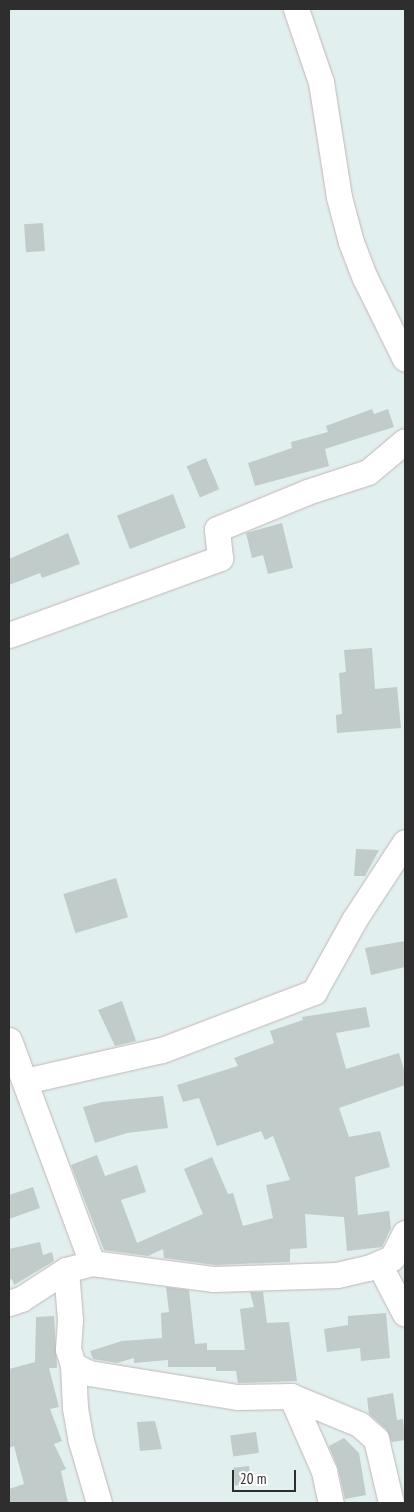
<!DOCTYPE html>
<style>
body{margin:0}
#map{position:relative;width:414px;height:1512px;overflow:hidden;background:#e1efee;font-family:"PT Sans Narrow",sans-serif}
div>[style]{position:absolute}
.building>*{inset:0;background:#c0cbca;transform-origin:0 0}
.roads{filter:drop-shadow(0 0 1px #c1b7b4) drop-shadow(0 0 1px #c1b7b4)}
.minor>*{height:25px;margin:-12.5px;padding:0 12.5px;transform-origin:12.5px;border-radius:12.5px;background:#fff}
span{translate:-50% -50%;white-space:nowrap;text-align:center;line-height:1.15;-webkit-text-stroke:4px #fff;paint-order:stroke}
.frame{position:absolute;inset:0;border:10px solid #2e2e2e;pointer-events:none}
.scale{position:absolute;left:232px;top:1470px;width:64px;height:22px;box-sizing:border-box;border:2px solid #2e2e2e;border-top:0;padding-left:6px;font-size:15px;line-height:18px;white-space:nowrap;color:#2e2e2e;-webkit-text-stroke:4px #fff;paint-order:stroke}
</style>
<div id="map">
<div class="building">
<div style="left:43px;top:223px;width:28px;height:19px;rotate:86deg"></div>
<div style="clip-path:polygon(372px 409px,374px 414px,388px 409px,394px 427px,325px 449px,329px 466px,255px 486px,248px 463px,292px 448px,291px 442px,328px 432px,326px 426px)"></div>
<div style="left:206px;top:458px;width:34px;height:21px;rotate:67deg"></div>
<div style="left:173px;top:494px;width:36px;height:60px;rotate:69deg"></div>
<div style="clip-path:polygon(282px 523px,293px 568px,268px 574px,263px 555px,252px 558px,246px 533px)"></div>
<div style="clip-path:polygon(68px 533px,80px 564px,42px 578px,40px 573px,9px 585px,9px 559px)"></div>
<div style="clip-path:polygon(372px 648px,375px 689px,397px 687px,401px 728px,337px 733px,336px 715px,342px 714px,339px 673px,346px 672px,344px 650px)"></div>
<div style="clip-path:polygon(356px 849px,379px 850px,365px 876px,354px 876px)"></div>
<div style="left:116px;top:878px;width:41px;height:55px;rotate:73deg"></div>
<div style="clip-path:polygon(405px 941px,405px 967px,371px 975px,365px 948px)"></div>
<div style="clip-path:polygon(122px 1001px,136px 1041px,115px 1046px,98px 1010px)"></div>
<div style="clip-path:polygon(366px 1007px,370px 1027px,336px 1033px,346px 1069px,399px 1053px,405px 1073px,405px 1085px,339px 1108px,349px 1137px,380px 1131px,390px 1167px,355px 1177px,358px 1215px,389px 1211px,391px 1228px,382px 1247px,347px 1251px,344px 1217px,305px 1214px,307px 1248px,290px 1249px,290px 1262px,215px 1265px,164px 1258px,163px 1249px,148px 1256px,104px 1250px,71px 1165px,97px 1155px,105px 1176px,137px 1165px,146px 1192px,121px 1200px,137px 1243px,203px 1214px,184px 1169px,212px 1157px,228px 1194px,233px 1193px,243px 1226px,273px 1218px,266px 1185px,290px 1180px,273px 1136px,265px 1140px,261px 1131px,217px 1146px,199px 1098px,183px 1102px,177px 1085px,238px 1066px,234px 1058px,274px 1043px,270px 1031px,303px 1020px,302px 1017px)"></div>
<div style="clip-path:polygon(163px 1096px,168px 1128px,127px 1133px,95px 1143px,83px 1107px,102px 1102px)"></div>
<div style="clip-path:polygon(33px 1187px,40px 1208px,9px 1219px,9px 1195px)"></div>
<div style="clip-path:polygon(40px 1242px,43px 1255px,52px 1252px,54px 1261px,14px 1285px,12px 1279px,9px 1280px,9px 1249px)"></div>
<div style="clip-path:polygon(166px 1287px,189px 1290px,195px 1344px,207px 1343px,207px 1350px,245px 1350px,240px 1309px,254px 1307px,250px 1292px,263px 1292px,267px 1323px,289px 1322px,297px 1381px,238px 1383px,236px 1371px,216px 1371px,216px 1367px,168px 1367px,168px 1360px,134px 1363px,134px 1358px,117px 1363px,93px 1359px,90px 1351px,122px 1341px,162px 1338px,161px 1313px,169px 1312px)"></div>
<div style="clip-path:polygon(386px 1313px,390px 1358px,361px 1361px,360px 1348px,327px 1352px,324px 1329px,348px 1325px,348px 1316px)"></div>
<div style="clip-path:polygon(54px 1316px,57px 1368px,49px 1368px,59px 1407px,50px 1409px,62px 1441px,54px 1444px,66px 1469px,61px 1471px,68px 1503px,9px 1503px,9px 1489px,24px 1484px,14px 1446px,9px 1448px,9px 1369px,35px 1362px,36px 1317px)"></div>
<div style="clip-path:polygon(393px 1393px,397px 1420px,403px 1419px,405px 1440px,392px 1442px,386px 1429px,369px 1414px,367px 1398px)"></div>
<div style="clip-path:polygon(155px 1421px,162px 1449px,140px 1451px,137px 1422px)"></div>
<div style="left:256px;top:1432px;width:21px;height:26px;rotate:82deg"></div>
<div style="clip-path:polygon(344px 1438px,359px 1453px,366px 1495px,345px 1499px,338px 1468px,329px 1446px)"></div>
<div style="left:249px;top:1466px;width:18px;height:16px;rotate:84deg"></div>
</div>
<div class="roads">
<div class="minor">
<div style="left:296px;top:9px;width:77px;rotate:71.1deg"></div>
<div style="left:321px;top:82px;width:116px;rotate:81.1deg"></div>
<div style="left:339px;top:197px;width:47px;rotate:75.1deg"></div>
<div style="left:351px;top:242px;width:39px;rotate:69deg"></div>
<div style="left:365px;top:278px;width:90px;rotate:63.7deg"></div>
<div style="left:9px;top:635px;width:225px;rotate:-20deg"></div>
<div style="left:220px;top:558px;width:29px;rotate:-96deg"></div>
<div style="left:217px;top:529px;width:97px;rotate:-22.3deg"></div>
<div style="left:307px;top:492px;width:64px;rotate:-18.2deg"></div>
<div style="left:368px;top:472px;width:48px;rotate:-40deg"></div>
<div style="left:9px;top:1040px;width:238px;rotate:69.6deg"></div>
<div style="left:25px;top:1081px;width:140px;rotate:-12.8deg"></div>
<div style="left:162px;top:1050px;width:163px;rotate:-20.9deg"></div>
<div style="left:314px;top:992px;width:82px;rotate:-60.9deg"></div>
<div style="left:354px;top:920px;width:93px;rotate:-56.8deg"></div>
<div style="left:379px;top:1264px;width:56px;rotate:62.5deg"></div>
<div style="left:66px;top:1270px;width:50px;rotate:85.4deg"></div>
<div style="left:70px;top:1320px;width:29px;rotate:94deg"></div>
<div style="left:68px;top:1349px;width:17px;rotate:73deg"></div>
<div style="left:73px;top:1365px;width:18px;rotate:27deg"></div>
<div style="left:89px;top:1373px;width:150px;rotate:9.2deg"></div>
<div style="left:237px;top:1397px;width:54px;rotate:-1.1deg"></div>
<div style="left:291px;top:1396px;width:74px;rotate:22.4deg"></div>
<div style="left:359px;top:1424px;width:23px;rotate:41deg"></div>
<div style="left:376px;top:1439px;width:66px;rotate:76.8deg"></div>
<div style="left:9px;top:1303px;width:13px;rotate:-18deg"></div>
<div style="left:21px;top:1299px;width:54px;rotate:-32.8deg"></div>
<div style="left:66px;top:1270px;width:27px;rotate:-15deg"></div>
<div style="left:92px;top:1263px;width:123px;rotate:7.5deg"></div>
<div style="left:214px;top:1279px;width:123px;rotate:-1.9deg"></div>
<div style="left:337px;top:1275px;width:32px;rotate:-13deg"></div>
<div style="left:368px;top:1268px;width:26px;rotate:-23deg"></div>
<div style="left:392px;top:1258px;width:28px;rotate:-63deg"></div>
<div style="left:73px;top:1365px;width:43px;rotate:87.3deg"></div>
<div style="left:75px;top:1408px;width:34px;rotate:80deg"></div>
<div style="left:81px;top:1441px;width:65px;rotate:73.8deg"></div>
<div style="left:291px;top:1396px;width:82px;rotate:66.3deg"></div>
<div style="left:324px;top:1471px;width:33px;rotate:78deg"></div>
</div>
</div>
<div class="frame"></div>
<div class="scale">20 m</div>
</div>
